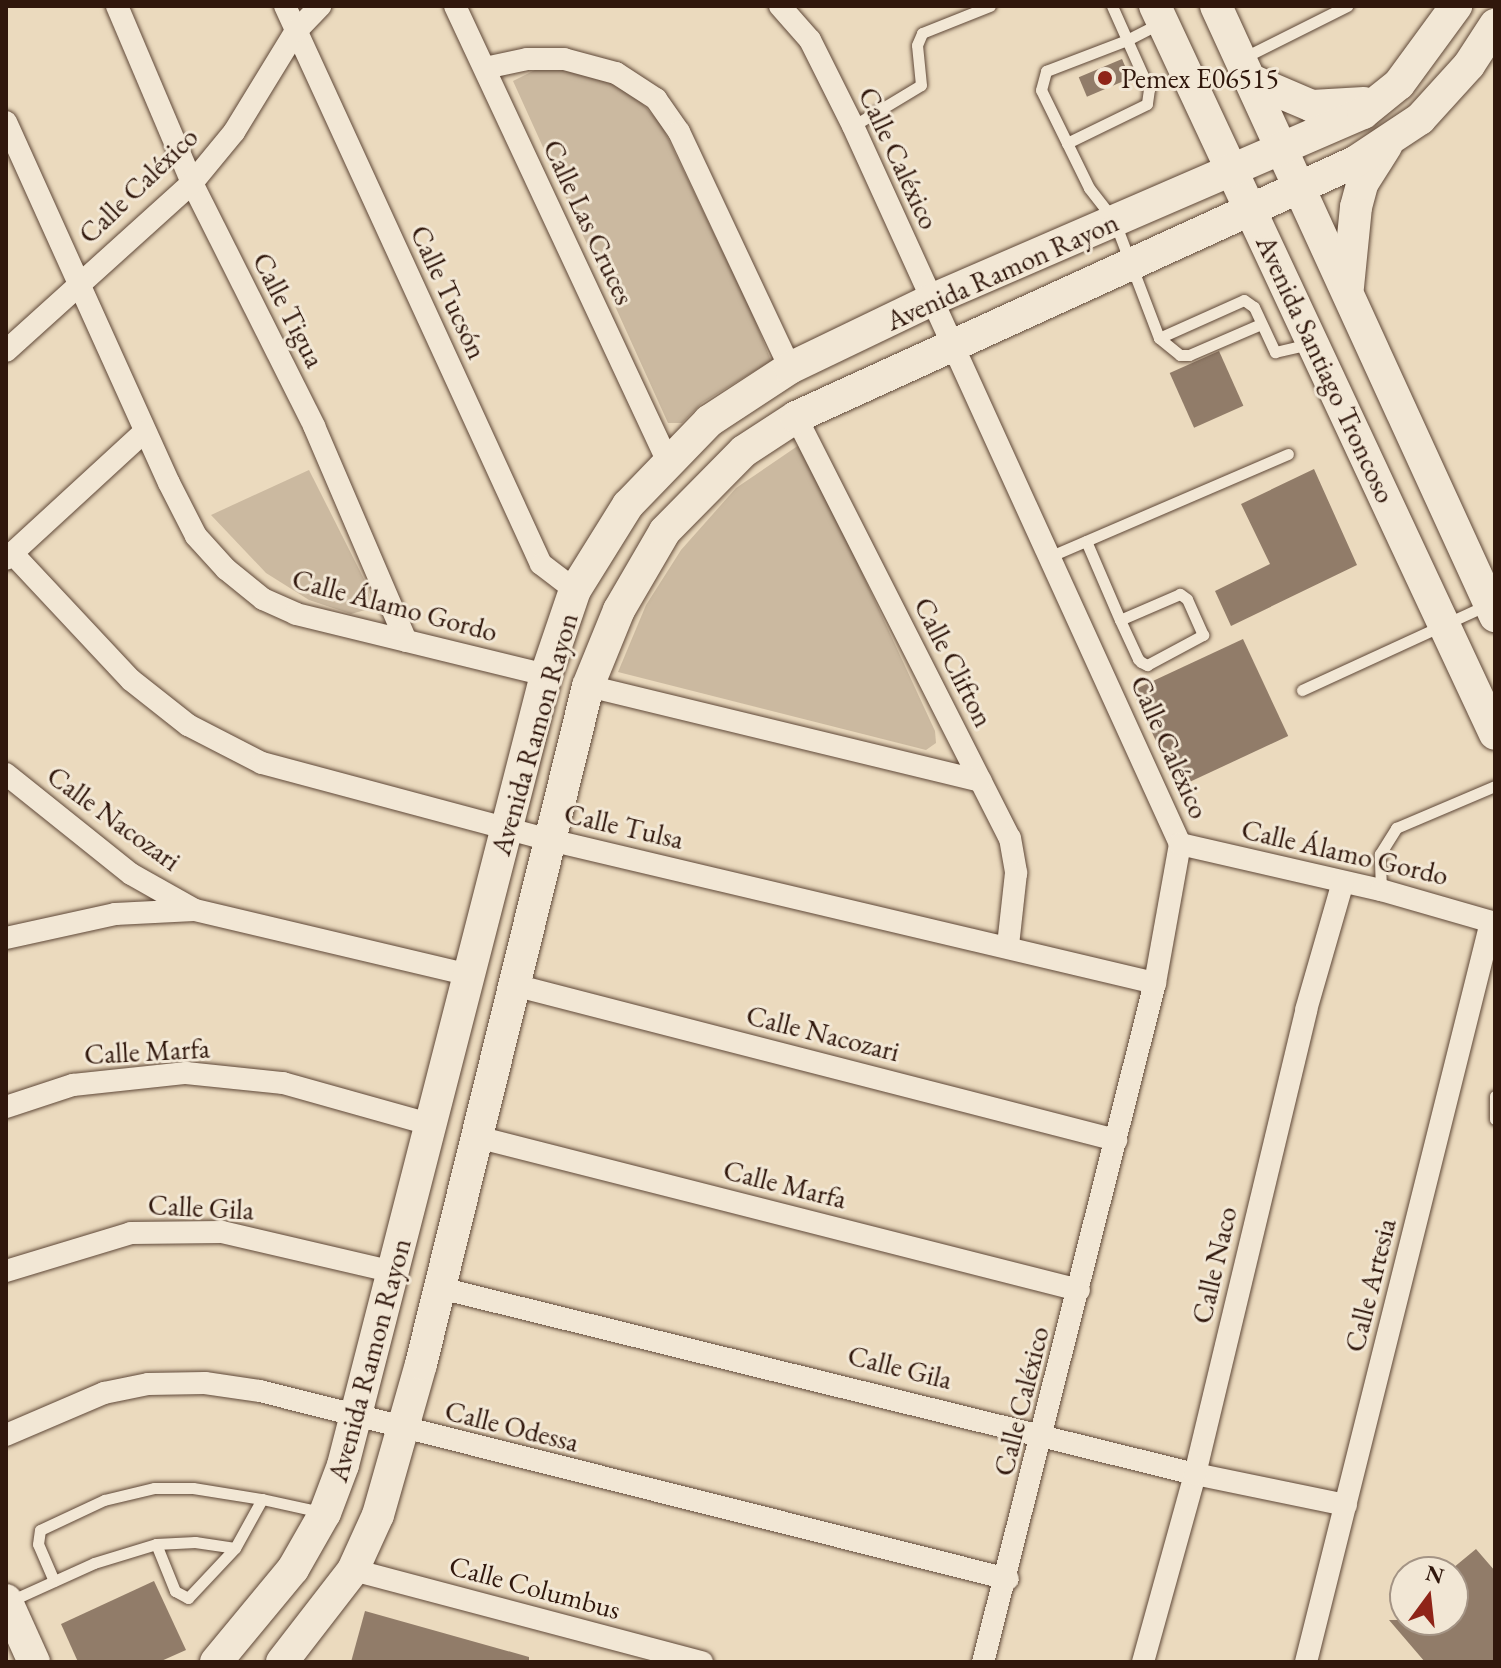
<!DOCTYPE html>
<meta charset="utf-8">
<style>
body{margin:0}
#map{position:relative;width:1501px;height:1668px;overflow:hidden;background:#ebdabe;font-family:"EB Garamond",serif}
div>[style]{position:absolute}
.green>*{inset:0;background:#cbb9a0}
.building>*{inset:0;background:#917c69;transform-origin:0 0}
.roads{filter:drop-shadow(0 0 2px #5f4838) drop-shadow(0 0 2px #5f4838)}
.service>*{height:11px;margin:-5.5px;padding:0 5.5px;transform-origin:5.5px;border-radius:5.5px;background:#f2e7d5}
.minor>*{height:22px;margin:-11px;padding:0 11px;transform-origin:11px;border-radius:11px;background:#f2e7d5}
.secondary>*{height:32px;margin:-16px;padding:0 16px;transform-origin:16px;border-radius:16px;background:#f2e7d5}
.dots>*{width:22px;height:22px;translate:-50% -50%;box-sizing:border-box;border:4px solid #f2e7d5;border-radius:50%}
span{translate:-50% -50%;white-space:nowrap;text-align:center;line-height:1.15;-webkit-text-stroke:6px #f2e7d5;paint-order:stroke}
.poi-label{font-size:28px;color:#30170c}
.left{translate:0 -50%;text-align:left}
.street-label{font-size:28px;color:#30170c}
.frame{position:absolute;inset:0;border:8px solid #30170c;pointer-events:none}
.north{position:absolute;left:1389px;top:1556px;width:80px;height:80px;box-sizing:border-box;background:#f2e7d5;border:2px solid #a49485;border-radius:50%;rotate:15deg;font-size:22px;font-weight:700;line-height:32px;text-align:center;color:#30170c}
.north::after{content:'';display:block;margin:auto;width:28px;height:36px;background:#8f2418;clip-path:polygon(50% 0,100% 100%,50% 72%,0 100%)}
</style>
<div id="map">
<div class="green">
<div style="clip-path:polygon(537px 69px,576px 70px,609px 82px,637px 98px,661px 124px,753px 315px,771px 361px,702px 403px,682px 423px,668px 423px,513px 81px)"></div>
<div style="clip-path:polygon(802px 443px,935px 731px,936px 743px,926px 750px,618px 672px,646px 605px,681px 550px,736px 488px)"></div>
<div style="clip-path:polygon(309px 470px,367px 585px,370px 599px,365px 610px,351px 614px,309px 600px,266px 573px,211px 515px)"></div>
</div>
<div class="building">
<div style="left:1122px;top:59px;width:21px;height:47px;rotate:67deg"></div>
<div style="left:1219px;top:351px;width:60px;height:54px;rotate:66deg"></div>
<div style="clip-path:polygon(1314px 469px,1357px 565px,1231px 626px,1215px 591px,1270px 564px,1241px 504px)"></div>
<div style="left:1243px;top:639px;width:107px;height:122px;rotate:65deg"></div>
<div style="clip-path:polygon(1476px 1549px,1495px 1571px,1495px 1662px,1425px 1662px,1389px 1620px,1453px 1620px,1453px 1568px)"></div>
<div style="clip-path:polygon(154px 1581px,186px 1650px,159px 1662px,78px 1662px,61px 1624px)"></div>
<div style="clip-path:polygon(365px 1611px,529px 1657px,529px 1662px,351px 1662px)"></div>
</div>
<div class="roads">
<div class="service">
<div style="left:1112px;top:6px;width:37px;rotate:66deg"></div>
<div style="left:1127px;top:40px;width:37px;rotate:-27deg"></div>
<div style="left:1241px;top:59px;width:119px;rotate:-26.6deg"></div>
<div style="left:853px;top:126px;width:79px;rotate:-31.1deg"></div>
<div style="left:921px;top:85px;width:40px;rotate:-95.7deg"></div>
<div style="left:917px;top:45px;width:13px;rotate:-67deg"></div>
<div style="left:922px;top:33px;width:73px;rotate:-21.7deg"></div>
<div style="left:1067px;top:143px;width:59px;rotate:-116.1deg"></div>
<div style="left:1041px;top:90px;width:20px;rotate:-75deg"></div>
<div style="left:1046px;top:71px;width:87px;rotate:-20.9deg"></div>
<div style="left:1127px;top:40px;width:54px;rotate:65.8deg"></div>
<div style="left:1149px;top:89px;width:15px;rotate:98deg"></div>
<div style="left:1147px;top:104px;width:89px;rotate:154deg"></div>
<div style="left:1067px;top:143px;width:50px;rotate:63.9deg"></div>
<div style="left:1089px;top:188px;width:41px;rotate:52deg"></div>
<div style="left:1114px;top:220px;width:126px;rotate:69.1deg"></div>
<div style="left:1159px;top:338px;width:93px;rotate:-24.1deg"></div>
<div style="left:1244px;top:300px;width:12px;rotate:35deg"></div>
<div style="left:1254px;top:307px;width:50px;rotate:65deg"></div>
<div style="left:1275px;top:352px;width:36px;rotate:-13deg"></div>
<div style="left:1159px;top:338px;width:27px;rotate:39deg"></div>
<div style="left:1180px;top:355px;width:9px"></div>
<div style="left:1189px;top:355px;width:78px;rotate:-23.3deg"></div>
<div style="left:1086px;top:541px;width:86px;rotate:66.7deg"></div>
<div style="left:1120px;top:620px;width:43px;rotate:65.2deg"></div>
<div style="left:1138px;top:659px;width:4px;rotate:45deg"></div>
<div style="left:1141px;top:662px;width:7px;rotate:27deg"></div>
<div style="left:1147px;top:665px;width:64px;rotate:-28.2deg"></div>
<div style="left:1203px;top:635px;width:39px;rotate:-114deg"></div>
<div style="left:1187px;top:599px;width:9px;rotate:-144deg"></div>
<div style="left:1180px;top:594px;width:65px;rotate:156.6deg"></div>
<div style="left:1051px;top:556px;width:258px;rotate:-23.3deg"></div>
<div style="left:1302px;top:690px;width:201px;rotate:-24.7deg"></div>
<div style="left:1381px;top:890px;width:36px;rotate:-92deg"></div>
<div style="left:1380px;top:854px;width:31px;rotate:-58deg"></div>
<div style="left:1396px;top:828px;width:108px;rotate:-23deg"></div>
<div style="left:1495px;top:1096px;width:23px;rotate:90deg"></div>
<div style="left:156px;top:1544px;width:51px;rotate:68deg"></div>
<div style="left:175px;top:1591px;width:15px;rotate:28deg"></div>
<div style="left:188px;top:1598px;width:69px;rotate:-46.8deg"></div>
<div style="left:54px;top:1581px;width:40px;rotate:-113.4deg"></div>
<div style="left:38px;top:1544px;width:14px;rotate:-82deg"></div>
<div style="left:40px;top:1530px;width:71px;rotate:-25.1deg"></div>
<div style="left:104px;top:1500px;width:51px;rotate:-13.5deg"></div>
<div style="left:154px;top:1488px;width:39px"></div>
<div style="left:193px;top:1488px;width:70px;rotate:9.1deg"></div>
<div style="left:8px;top:1602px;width:94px;rotate:-24.4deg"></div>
<div style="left:94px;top:1563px;width:65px;rotate:-17deg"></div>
<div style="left:156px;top:1544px;width:39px;rotate:-3deg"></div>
<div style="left:195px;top:1542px;width:40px;rotate:8.5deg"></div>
<div style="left:235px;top:1548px;width:56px;rotate:-61.1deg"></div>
<div style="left:262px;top:1499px;width:60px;rotate:12.4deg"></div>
</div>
<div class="minor">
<div style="left:117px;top:6px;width:192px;rotate:67deg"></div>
<div style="left:192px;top:183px;width:272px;rotate:63.3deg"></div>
<div style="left:314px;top:426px;width:234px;rotate:66.8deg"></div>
<div style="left:285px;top:6px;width:614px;rotate:65.36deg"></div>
<div style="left:541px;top:564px;width:43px;rotate:37.4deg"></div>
<div style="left:455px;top:6px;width:503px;rotate:64.96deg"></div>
<div style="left:780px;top:6px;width:45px;rotate:48.6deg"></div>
<div style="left:810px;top:40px;width:96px;rotate:63.4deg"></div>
<div style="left:853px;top:126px;width:789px;rotate:65.51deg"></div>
<div style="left:1180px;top:844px;width:141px;rotate:100.2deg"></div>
<div style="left:1155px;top:983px;width:700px;rotate:104.21deg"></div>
<div style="left:485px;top:68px;width:43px;rotate:-12.1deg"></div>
<div style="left:527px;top:59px;width:37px"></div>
<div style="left:564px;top:59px;width:54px;rotate:15.1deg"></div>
<div style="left:616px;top:73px;width:48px;rotate:33deg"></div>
<div style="left:656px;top:99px;width:40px;rotate:55.1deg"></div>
<div style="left:679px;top:132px;width:261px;rotate:64.8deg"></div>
<div style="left:6px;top:122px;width:396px;rotate:65.7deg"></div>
<div style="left:169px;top:483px;width:59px;rotate:63deg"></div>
<div style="left:196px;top:536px;width:45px;rotate:47.7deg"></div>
<div style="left:226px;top:569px;width:48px;rotate:39deg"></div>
<div style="left:263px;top:599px;width:36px;rotate:24deg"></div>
<div style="left:296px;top:614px;width:257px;rotate:13.7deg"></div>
<div style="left:6px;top:351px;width:251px;rotate:-42.1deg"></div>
<div style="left:192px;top:183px;width:66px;rotate:-50.5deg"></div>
<div style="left:234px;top:132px;width:119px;rotate:-58.5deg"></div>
<div style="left:296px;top:31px;width:35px;rotate:-46deg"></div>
<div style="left:796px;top:417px;width:472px;rotate:63.1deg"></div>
<div style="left:1010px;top:838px;width:36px;rotate:80deg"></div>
<div style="left:1016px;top:873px;width:72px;rotate:96.3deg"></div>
<div style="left:12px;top:553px;width:174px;rotate:46.9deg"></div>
<div style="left:131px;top:680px;width:73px;rotate:38.3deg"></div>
<div style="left:188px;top:725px;width:83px;rotate:27.2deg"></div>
<div style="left:262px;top:763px;width:298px;rotate:15deg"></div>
<div style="left:550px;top:840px;width:622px;rotate:13.3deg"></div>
<div style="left:6px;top:559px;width:188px;rotate:-42.6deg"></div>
<div style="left:588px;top:686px;width:404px;rotate:13.6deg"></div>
<div style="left:6px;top:774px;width:160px;rotate:38.7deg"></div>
<div style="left:131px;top:874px;width:73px;rotate:29.4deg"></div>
<div style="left:195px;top:910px;width:283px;rotate:13.3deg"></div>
<div style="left:1180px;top:844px;width:206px;rotate:12.9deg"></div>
<div style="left:1381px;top:890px;width:119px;rotate:16.1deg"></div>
<div style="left:6px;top:938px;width:112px;rotate:-12.4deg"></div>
<div style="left:115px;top:914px;width:79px;rotate:-2.9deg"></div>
<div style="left:514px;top:985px;width:622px;rotate:14.44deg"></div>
<div style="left:6px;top:1107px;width:71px;rotate:-18.2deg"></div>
<div style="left:73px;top:1085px;width:114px;rotate:-6.1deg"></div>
<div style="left:186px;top:1073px;width:98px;rotate:5.9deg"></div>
<div style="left:283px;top:1083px;width:155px;rotate:15.7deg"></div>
<div style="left:477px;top:1137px;width:621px;rotate:14.26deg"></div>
<div style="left:6px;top:1271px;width:131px;rotate:-16.9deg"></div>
<div style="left:131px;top:1233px;width:91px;rotate:-0.6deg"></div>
<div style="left:222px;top:1232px;width:177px;rotate:13.1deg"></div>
<div style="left:440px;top:1288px;width:778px;rotate:13.84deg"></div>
<div style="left:1195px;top:1474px;width:154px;rotate:11.6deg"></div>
<div style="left:6px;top:1435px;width:107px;rotate:-23.2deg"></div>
<div style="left:104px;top:1393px;width:45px;rotate:-11.6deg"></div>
<div style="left:148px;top:1384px;width:57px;rotate:-1deg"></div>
<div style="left:205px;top:1383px;width:56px;rotate:8.3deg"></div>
<div style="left:260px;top:1391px;width:771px;rotate:14.11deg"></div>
<div style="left:353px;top:1570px;width:361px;rotate:14.8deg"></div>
<div style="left:1143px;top:1662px;width:195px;rotate:-74.5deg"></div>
<div style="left:1195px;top:1474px;width:477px;rotate:-76.5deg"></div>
<div style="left:1306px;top:1010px;width:133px;rotate:-73.9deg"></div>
<div style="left:1306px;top:1662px;width:763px;rotate:-75.96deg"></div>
</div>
<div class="secondary">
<div style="left:1155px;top:6px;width:803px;rotate:64.97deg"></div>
<div style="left:1216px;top:6px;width:671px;rotate:65.42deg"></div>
<div style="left:1251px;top:80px;width:66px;rotate:23.1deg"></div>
<div style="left:1312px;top:106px;width:52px;rotate:-3.3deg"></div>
<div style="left:1348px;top:287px;width:80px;rotate:-84.3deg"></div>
<div style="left:1356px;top:207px;width:24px;rotate:-75deg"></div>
<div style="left:1362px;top:184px;width:45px;rotate:-57.7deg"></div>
<div style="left:6px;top:1600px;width:68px;rotate:65.7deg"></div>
<div style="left:216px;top:1662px;width:121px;rotate:-50.4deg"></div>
<div style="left:293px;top:1569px;width:64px;rotate:-60.3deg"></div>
<div style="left:325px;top:1513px;width:51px;rotate:-69.4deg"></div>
<div style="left:343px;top:1465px;width:816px;rotate:-75.59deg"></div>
<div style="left:546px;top:675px;width:90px;rotate:-71.2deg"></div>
<div style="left:575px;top:590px;width:100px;rotate:-58.1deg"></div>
<div style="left:628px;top:505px;width:117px;rotate:-46deg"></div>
<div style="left:709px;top:421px;width:97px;rotate:-33.2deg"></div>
<div style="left:790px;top:368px;width:157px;rotate:-25.7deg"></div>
<div style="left:931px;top:300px;width:471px;rotate:-23.4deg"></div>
<div style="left:1363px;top:113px;width:46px;rotate:-38.9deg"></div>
<div style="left:1399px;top:84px;width:97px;rotate:-53.8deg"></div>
<div style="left:282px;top:1662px;width:116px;rotate:-52.3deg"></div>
<div style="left:353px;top:1570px;width:60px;rotate:-65.6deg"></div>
<div style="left:378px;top:1515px;width:157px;rotate:-74.1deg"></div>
<div style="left:421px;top:1364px;width:698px;rotate:-76.16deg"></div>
<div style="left:588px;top:686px;width:82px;rotate:-67.8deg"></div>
<div style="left:619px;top:610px;width:91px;rotate:-59.8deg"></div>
<div style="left:665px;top:531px;width:112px;rotate:-45.4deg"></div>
<div style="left:744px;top:451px;width:62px;rotate:-33.2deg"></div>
<div style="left:796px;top:417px;width:614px;rotate:-24.52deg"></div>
<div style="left:1355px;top:162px;width:78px;rotate:-33.5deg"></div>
<div style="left:1420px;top:119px;width:73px;rotate:-47.8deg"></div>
<div style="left:1469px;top:65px;width:48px;rotate:-57deg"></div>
</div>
</div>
<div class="dots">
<div style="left:1105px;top:78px;background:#8f2418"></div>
</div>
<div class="poi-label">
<span class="left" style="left:1121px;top:78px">Pemex E06515</span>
</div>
<div class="street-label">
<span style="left:899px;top:158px;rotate:65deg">Calle Caléxico</span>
<span style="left:138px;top:185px;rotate:-44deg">Calle Caléxico</span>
<span style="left:589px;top:222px;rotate:65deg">Calle Las Cruces</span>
<span style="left:1002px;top:271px;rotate:-24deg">Avenida Ramon Rayon</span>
<span style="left:449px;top:292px;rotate:65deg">Calle Tucsón</span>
<span style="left:289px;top:310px;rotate:63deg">Calle Tigua</span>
<span style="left:1326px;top:369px;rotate:65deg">Avenida Santiago Troncoso</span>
<span style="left:395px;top:605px;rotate:15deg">Calle Álamo Gordo</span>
<span style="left:954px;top:662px;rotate:63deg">Calle Clifton</span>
<span style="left:534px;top:734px;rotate:-74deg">Avenida Ramon Rayon</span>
<span style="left:1170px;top:747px;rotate:66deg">Calle Caléxico</span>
<span style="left:114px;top:818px;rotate:36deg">Calle Nacozari</span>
<span style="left:624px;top:826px;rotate:13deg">Calle Tulsa</span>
<span style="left:1345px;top:852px;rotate:13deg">Calle Álamo Gordo</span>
<span style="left:823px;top:1033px;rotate:14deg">Calle Nacozari</span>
<span style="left:147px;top:1051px;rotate:-3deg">Calle Marfa</span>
<span style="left:785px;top:1184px;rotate:14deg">Calle Marfa</span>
<span style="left:201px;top:1207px;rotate:3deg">Calle Gila</span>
<span style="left:1214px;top:1265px;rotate:-77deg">Calle Naco</span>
<span style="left:1370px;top:1285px;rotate:-76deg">Calle Artesia</span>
<span style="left:369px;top:1360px;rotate:-75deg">Avenida Ramon Rayon</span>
<span style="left:900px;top:1367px;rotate:14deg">Calle Gila</span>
<span style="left:1021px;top:1401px;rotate:-76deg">Calle Caléxico</span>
<span style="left:512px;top:1426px;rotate:14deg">Calle Odessa</span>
<span style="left:535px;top:1587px;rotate:15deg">Calle Columbus</span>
</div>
<div class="frame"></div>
<div class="north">N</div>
</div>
